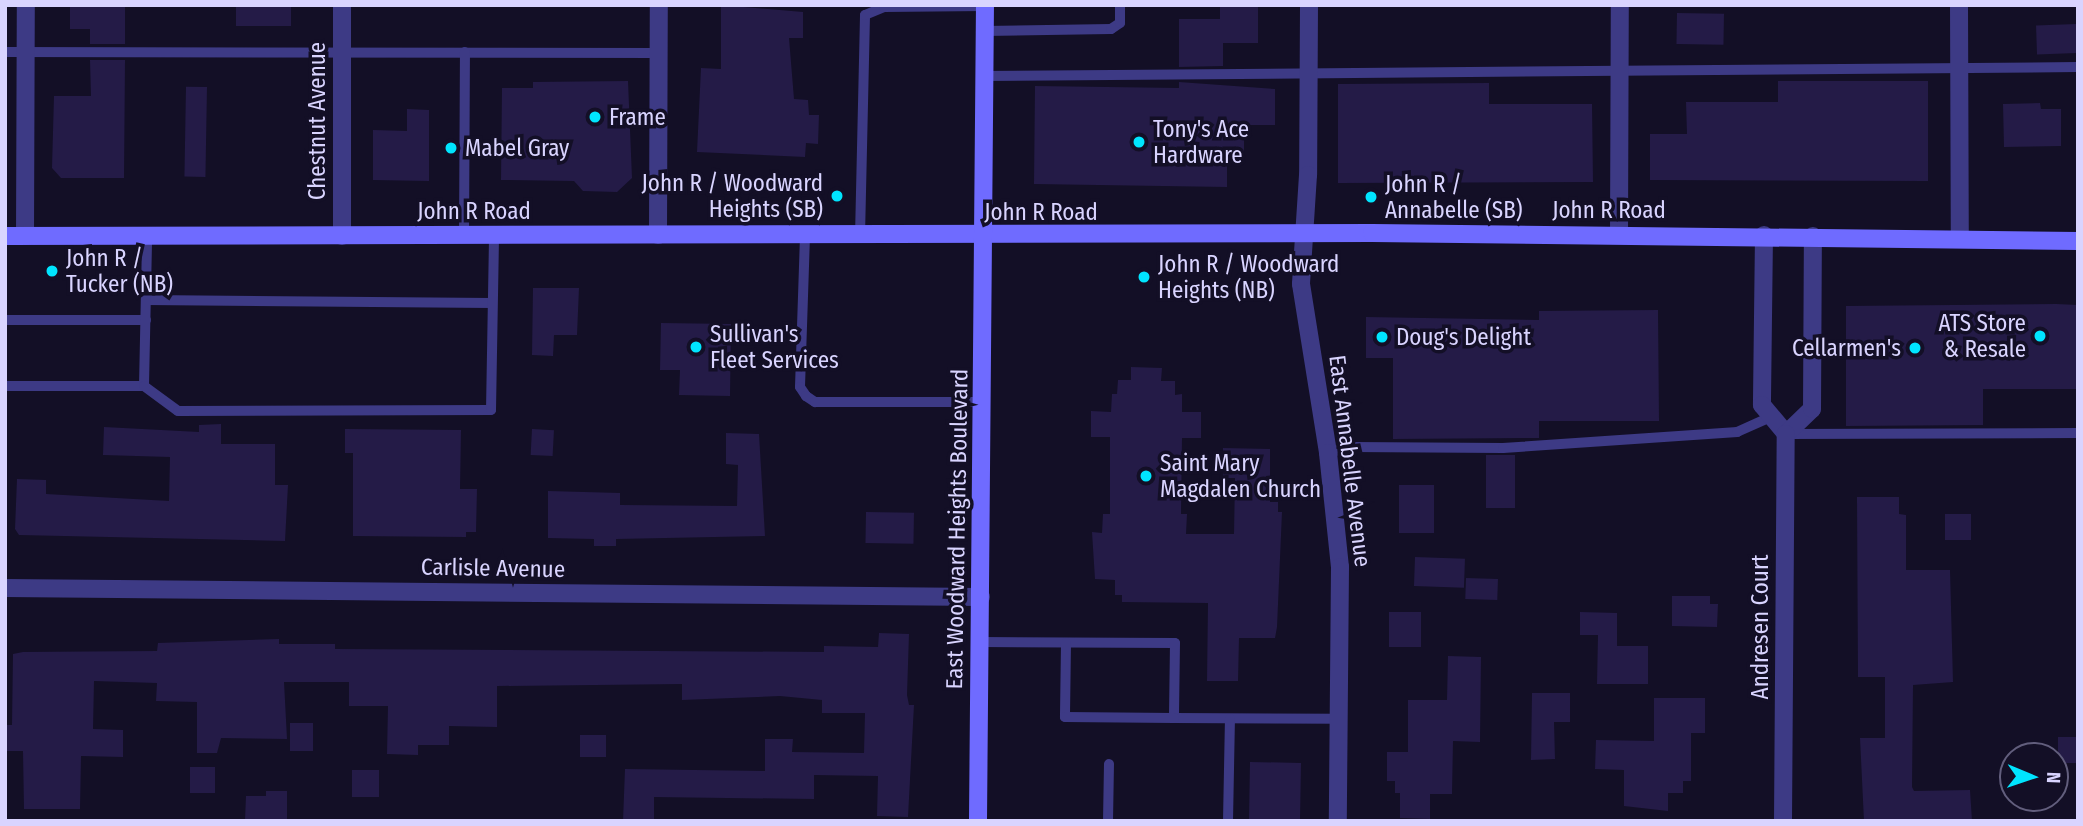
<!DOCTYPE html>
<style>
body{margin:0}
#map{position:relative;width:2083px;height:826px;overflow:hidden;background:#130f26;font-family:"Fira Sans Condensed",sans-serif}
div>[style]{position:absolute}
.building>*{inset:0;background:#241b47;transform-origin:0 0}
.lane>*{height:10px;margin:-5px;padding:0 5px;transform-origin:5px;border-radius:5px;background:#3d3a85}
.street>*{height:18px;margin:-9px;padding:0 9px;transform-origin:9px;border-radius:9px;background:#3d3a85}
.secondary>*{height:18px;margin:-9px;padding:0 9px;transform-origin:9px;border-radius:9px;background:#6f6bff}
.dots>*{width:19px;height:19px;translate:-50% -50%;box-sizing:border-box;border:4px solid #130f26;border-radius:50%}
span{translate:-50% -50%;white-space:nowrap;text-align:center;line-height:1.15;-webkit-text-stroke:7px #130f26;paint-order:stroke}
.poi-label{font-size:23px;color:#d9d4ff}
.left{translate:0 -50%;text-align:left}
.right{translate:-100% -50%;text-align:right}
.street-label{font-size:23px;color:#d9d4ff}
.frame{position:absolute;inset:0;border:7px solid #d9d4ff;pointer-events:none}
.north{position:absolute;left:1999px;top:742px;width:70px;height:70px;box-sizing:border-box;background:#130f26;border:2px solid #625e7d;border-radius:50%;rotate:92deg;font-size:19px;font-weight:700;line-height:28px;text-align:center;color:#d9d4ff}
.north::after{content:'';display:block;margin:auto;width:24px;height:32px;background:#00e5ff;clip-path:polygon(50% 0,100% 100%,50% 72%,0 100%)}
</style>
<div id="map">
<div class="building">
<div style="clip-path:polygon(70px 5px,125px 5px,125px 44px,90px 44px,90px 29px,70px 29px)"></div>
<div style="left:236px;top:5px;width:55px;height:21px"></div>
<div style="clip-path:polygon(721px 5px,803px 12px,803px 38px,789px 38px,794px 99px,808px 100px,809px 115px,819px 115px,818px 144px,806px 143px,805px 157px,697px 152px,701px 68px,721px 69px)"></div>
<div style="clip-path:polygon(1220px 5px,1258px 5px,1258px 43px,1223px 43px,1223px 66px,1179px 67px,1179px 19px,1220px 19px)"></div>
<div style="left:1677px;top:13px;width:47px;height:31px;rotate:1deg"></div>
<div style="left:2076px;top:24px;width:29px;height:40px;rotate:88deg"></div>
<div style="clip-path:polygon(90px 60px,125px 60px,124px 178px,61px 178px,52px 168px,54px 96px,91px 96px)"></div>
<div style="clip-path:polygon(628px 81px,632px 178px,617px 192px,583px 191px,574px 181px,501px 180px,502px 88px,533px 88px,533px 82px)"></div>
<div style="clip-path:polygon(1778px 81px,1928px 81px,1928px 181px,1650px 180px,1650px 134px,1687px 134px,1686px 102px,1778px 102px)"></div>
<div style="clip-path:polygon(1179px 82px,1275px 89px,1275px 125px,1244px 125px,1244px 159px,1227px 159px,1227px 187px,1034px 184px,1035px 86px,1179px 88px)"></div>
<div style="clip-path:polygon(1489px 83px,1489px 104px,1592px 104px,1593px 182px,1338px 183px,1338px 84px)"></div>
<div style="left:207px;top:87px;width:90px;height:21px;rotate:91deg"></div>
<div style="clip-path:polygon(2040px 103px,2041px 109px,2061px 109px,2061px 146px,2004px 147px,2003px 104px)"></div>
<div style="clip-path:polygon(407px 109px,429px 110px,429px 181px,373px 180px,373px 130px,407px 131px)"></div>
<div style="clip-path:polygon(533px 288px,579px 288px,577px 335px,554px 335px,553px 356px,532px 355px)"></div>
<div style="clip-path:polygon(2056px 304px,2078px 305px,2078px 389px,1983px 389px,1983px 425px,1846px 426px,1846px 306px)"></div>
<div style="clip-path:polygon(1658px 310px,1659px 421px,1539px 421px,1539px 438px,1393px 439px,1393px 358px,1366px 358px,1366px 317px,1539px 320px,1539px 311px)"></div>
<div style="clip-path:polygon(661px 323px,731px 324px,730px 396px,679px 395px,680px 370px,660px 370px)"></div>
<div style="clip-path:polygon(1131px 367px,1162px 368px,1161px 381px,1175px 381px,1175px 395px,1182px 394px,1182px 412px,1201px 412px,1201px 438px,1182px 438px,1181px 514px,1187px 514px,1186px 534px,1234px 534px,1235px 478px,1223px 478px,1223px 448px,1270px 449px,1270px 502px,1278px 502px,1278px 512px,1282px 512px,1277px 627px,1275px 638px,1239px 638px,1238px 681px,1207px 681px,1208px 603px,1122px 602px,1122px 595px,1115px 595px,1115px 580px,1095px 579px,1092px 532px,1102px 533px,1103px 514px,1110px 514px,1110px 437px,1091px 437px,1091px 411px,1111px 412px,1112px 394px,1117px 394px,1118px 380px,1131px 380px)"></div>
<div style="clip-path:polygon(221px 424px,221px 444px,275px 444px,275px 485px,288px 485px,285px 541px,19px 535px,15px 529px,17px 479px,46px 480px,46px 494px,169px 501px,170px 457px,103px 455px,104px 427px,199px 432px,199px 425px)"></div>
<div style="clip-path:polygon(345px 429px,461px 430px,460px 489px,477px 489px,476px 532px,466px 532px,466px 537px,353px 536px,353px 453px,345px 453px)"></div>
<div style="left:532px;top:429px;width:22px;height:26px;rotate:3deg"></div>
<div style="clip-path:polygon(726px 433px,759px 434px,765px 536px,616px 539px,616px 546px,594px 546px,594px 539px,548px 538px,548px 491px,620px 493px,620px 505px,737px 506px,738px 465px,726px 464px)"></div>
<div style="left:1515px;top:455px;width:53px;height:29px;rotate:90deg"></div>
<div style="left:1399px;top:485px;width:35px;height:48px"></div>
<div style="clip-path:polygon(1857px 497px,1899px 497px,1899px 514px,1906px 515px,1906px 570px,1950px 570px,1953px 682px,1913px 685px,1912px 787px,1914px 791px,1970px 790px,1972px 821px,1864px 821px,1860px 738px,1885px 738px,1885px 677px,1858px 677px)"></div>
<div style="left:866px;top:512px;width:48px;height:31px;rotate:1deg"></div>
<div style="left:1971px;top:514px;width:26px;height:26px;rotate:90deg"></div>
<div style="left:1415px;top:557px;width:50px;height:29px;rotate:2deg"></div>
<div style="left:1466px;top:578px;width:32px;height:21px;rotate:2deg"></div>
<div style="clip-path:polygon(1672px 596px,1710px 596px,1710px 604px,1718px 604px,1717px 627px,1672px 626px)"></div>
<div style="left:1389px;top:612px;width:32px;height:35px"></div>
<div style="clip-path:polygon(1580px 612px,1617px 613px,1617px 646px,1648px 646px,1648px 684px,1597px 684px,1598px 635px,1580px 635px)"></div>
<div style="clip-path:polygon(879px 633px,909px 634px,907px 695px,909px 705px,914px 705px,908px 817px,877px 816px,878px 776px,814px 775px,814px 799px,654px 797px,654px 821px,623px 821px,625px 769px,765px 771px,765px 739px,793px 739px,792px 752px,864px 753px,865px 713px,822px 713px,822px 700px,780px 696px,682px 700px,682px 684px,497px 686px,497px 727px,449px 726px,449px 745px,418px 745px,418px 755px,387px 754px,388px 706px,349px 706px,349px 682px,284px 682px,287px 739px,221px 738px,217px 753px,197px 753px,197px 702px,156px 701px,157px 683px,94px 681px,93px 729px,123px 730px,123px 757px,81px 756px,80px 809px,24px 809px,23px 751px,5px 751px,5px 725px,12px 725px,13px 654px,23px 652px,157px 651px,158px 643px,279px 639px,279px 644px,335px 644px,335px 649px,824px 652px,824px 646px,878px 647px)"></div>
<div style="clip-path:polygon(1448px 656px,1481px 657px,1480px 742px,1453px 741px,1452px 794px,1430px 794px,1430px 819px,1400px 818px,1400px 793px,1395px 793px,1395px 781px,1387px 781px,1387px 752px,1408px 752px,1408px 700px,1447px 700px)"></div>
<div style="clip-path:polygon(1532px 693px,1570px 693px,1570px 722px,1554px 722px,1555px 759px,1531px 760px)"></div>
<div style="clip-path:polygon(1654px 698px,1705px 698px,1705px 733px,1691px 733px,1691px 781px,1683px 781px,1683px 793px,1668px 793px,1668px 811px,1624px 806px,1624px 770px,1595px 769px,1596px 740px,1654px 741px)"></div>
<div style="left:290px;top:723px;width:23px;height:28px"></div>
<div style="left:580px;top:735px;width:26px;height:22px"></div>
<div style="left:2058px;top:737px;width:20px;height:26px"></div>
<div style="left:1250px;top:762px;width:51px;height:59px;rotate:1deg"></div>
<div style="left:190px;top:767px;width:25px;height:26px"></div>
<div style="left:352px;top:770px;width:27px;height:27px"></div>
<div style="clip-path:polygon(266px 791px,287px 791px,287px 821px,245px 820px,246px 796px,266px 796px)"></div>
</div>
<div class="lane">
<div style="left:984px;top:31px;width:127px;rotate:-0.9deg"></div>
<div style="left:1111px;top:29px;width:11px;rotate:-34deg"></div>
<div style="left:1120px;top:23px;width:18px;rotate:-90deg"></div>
<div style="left:5px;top:52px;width:654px;rotate:0.09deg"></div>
<div style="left:984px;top:76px;width:1094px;rotate:-0.47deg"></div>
<div style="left:464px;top:236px;width:184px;rotate:-89.7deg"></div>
<div style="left:805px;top:236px;width:151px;rotate:91.9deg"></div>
<div style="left:800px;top:387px;width:11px;rotate:56deg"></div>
<div style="left:806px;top:396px;width:11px;rotate:34deg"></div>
<div style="left:815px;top:402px;width:167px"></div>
<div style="left:860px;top:236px;width:221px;rotate:-88.7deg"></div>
<div style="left:865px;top:15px;width:21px;rotate:-23deg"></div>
<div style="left:884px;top:7px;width:101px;rotate:-0.6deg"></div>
<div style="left:146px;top:300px;width:346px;rotate:0.5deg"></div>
<div style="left:5px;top:320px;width:141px"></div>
<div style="left:5px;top:386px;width:139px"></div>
<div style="left:144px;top:386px;width:148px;rotate:-88.8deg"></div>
<div style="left:144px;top:386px;width:42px;rotate:36.3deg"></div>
<div style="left:178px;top:411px;width:313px;rotate:-0.2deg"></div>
<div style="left:491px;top:410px;width:174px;rotate:-89deg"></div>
<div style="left:1787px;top:434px;width:291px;rotate:-0.2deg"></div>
<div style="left:1328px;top:453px;width:24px;rotate:-15deg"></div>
<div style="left:1351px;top:447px;width:152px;rotate:0.4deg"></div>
<div style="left:1503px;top:448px;width:235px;rotate:-3.9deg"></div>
<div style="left:1737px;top:432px;width:34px;rotate:-24deg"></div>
<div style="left:980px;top:642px;width:195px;rotate:0.3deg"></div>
<div style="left:1175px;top:643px;width:75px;rotate:90.8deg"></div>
<div style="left:1174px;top:718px;width:165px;rotate:0.3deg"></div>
<div style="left:1066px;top:643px;width:74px;rotate:90.8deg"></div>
<div style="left:1065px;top:717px;width:109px;rotate:0.5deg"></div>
<div style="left:1108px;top:821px;width:57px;rotate:-89deg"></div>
<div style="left:1228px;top:821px;width:102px;rotate:-88.9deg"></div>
</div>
<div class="street">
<div style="left:1309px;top:5px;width:170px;rotate:90.3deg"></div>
<div style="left:1308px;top:175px;width:109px;rotate:93.7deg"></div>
<div style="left:1301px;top:284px;width:171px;rotate:80.9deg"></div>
<div style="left:1328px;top:453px;width:115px;rotate:84deg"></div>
<div style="left:1340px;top:567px;width:254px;rotate:90.5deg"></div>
<div style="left:1959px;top:5px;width:234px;rotate:89.8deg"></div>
<div style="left:658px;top:235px;width:230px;rotate:-89.8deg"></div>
<div style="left:1619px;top:235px;width:230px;rotate:-89.8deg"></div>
<div style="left:1764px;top:235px;width:170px;rotate:90.7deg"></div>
<div style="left:1762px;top:405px;width:38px;rotate:50deg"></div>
<div style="left:1786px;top:434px;width:36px;rotate:-44deg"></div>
<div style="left:1812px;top:409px;width:173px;rotate:-89.7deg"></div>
<div style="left:25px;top:236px;width:231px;rotate:-89.8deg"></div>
<div style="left:342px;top:236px;width:231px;rotate:-90deg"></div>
<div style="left:5px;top:588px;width:976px;rotate:0.53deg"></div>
<div style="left:1783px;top:821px;width:387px;rotate:-89.6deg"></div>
</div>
<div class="secondary">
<div style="left:5px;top:236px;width:1367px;rotate:-0.13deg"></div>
<div style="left:1372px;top:233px;width:706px;rotate:0.65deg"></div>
<div style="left:978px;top:821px;width:816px;rotate:-89.51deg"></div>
</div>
<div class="dots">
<div style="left:595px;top:117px;background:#00e5ff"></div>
<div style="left:1139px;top:142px;background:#00e5ff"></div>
<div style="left:451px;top:148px;background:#00e5ff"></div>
<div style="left:837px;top:196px;background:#00e5ff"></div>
<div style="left:1371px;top:197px;background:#00e5ff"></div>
<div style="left:52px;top:271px;background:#00e5ff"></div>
<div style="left:1144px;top:277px;background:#00e5ff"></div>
<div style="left:2040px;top:336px;background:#00e5ff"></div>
<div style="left:1382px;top:337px;background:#00e5ff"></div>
<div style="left:696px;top:347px;background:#00e5ff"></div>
<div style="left:1915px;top:348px;background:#00e5ff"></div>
<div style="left:1146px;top:476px;background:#00e5ff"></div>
</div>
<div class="poi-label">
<span class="left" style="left:609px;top:117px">Frame</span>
<span class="left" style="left:1153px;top:142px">Tony's Ace<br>Hardware</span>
<span class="left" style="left:465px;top:148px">Mabel Gray</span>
<span class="right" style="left:823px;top:196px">John R / Woodward<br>Heights (SB)</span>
<span class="left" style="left:1385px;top:197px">John R /<br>Annabelle (SB)</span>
<span class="left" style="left:66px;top:271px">John R /<br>Tucker (NB)</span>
<span class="left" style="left:1158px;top:277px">John R / Woodward<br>Heights (NB)</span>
<span class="right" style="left:2026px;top:336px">ATS Store<br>&amp; Resale</span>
<span class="left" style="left:710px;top:347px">Sullivan's<br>Fleet Services</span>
<span class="left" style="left:1396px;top:337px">Doug's Delight</span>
<span class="right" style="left:1901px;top:348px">Cellarmen's</span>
<span class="left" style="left:1160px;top:476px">Saint Mary<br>Magdalen Church</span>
</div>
<div class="street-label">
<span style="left:317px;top:121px;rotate:-90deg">Chestnut Avenue</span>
<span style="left:1609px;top:210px">John R Road</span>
<span style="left:474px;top:211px">John R Road</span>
<span style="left:1041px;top:212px">John R Road</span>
<span style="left:1350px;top:461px;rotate:83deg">East Annabelle Avenue</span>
<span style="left:957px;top:529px;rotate:-89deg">East Woodward Heights Boulevard</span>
<span style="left:493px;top:568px;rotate:1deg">Carlisle Avenue</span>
<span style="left:1760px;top:627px;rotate:-90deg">Andresen Court</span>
</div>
<div class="frame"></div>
<div class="north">N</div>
</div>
